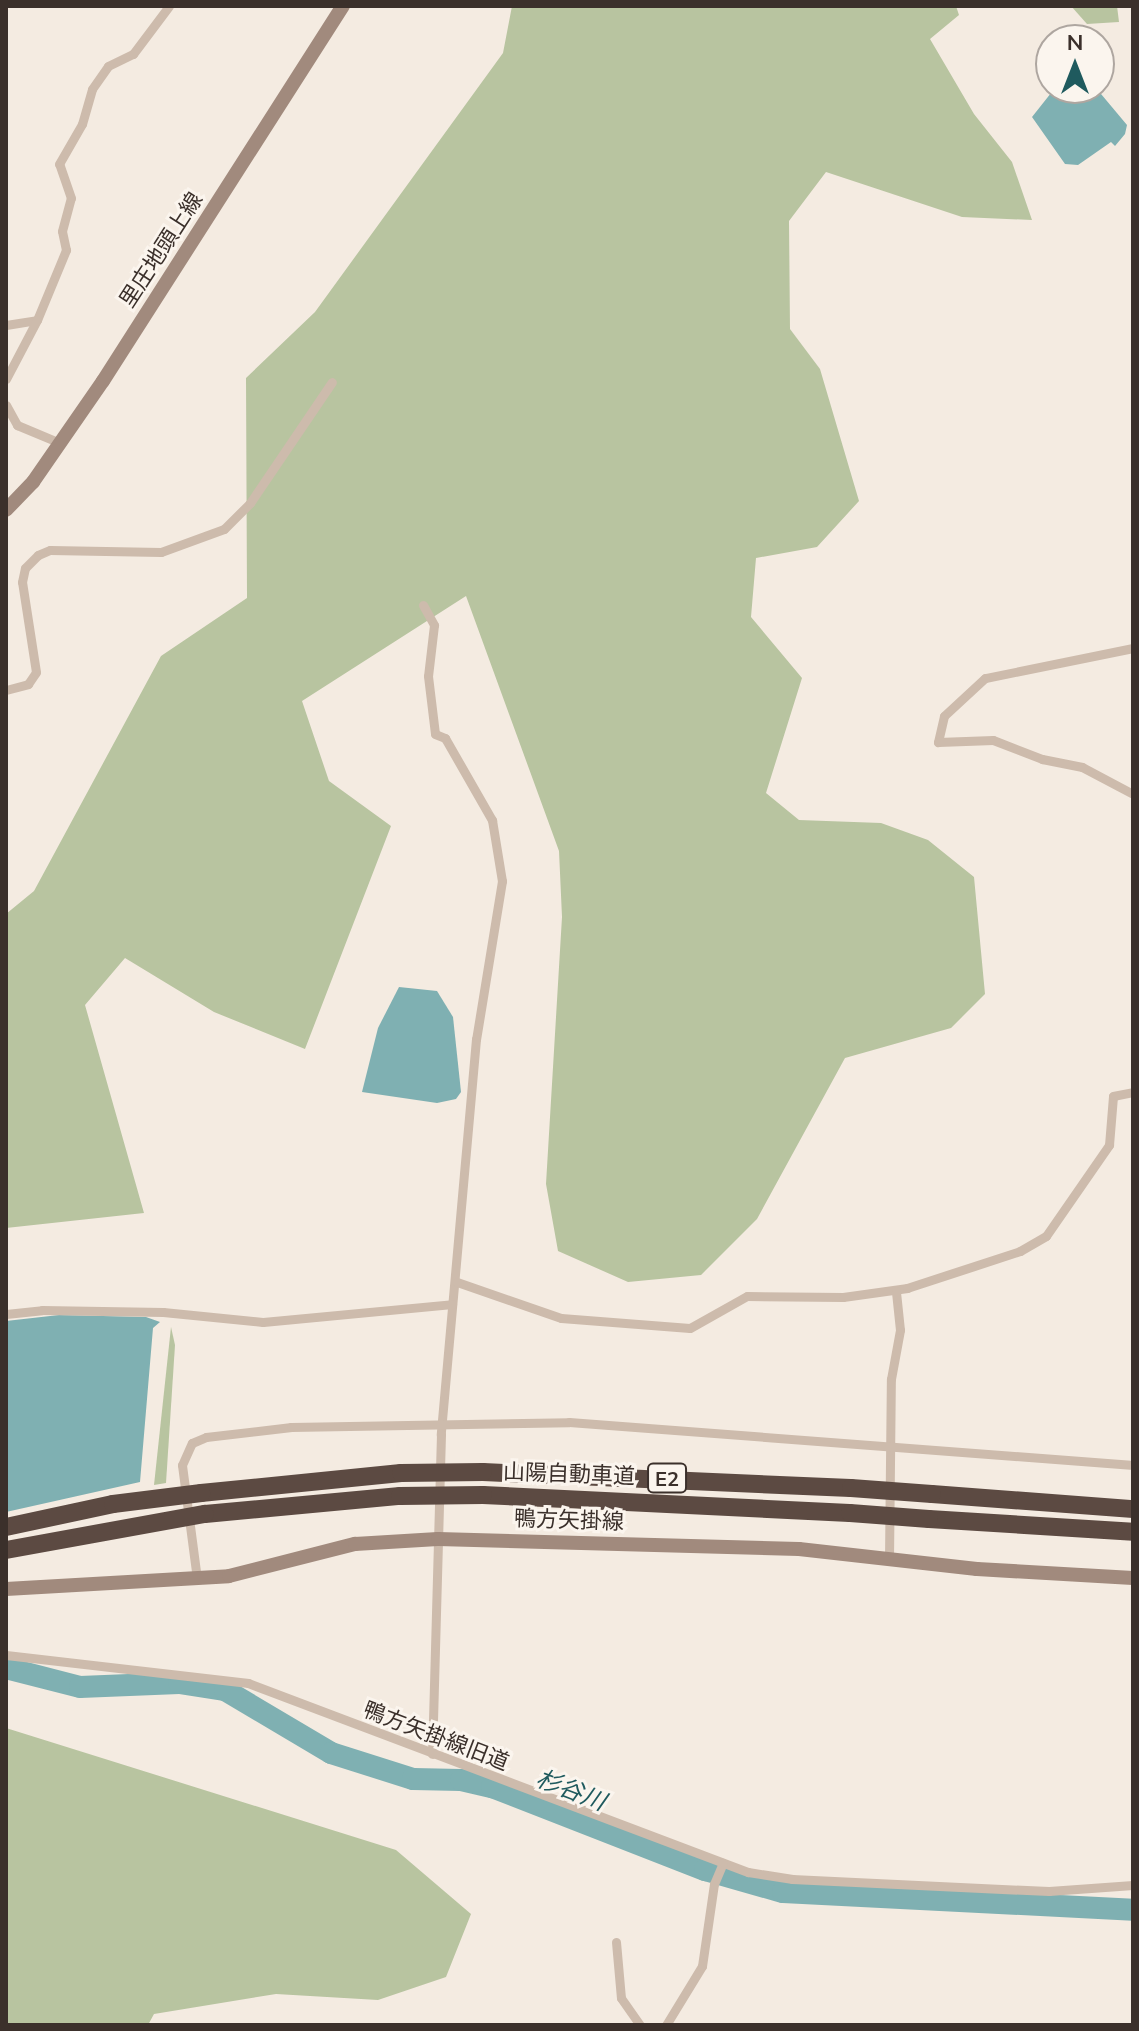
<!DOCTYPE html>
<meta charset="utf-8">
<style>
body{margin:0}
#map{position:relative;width:1139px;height:2031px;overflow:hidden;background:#f4ebe1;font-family:Mulish,"Noto Sans JP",sans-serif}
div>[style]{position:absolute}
.green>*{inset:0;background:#b8c4a0}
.water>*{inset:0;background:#7fb0b2}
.river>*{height:22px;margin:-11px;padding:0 11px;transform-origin:11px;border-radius:11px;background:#7fb0b2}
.minor>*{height:9px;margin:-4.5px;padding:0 4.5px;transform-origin:4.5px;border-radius:4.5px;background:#cdbbac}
.secondary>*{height:14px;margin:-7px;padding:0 7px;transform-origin:7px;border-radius:7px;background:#a18a7d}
.motorway>*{height:18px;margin:-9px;padding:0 9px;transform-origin:9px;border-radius:9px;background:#5c4a42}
.motorway-bridge>*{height:18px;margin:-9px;padding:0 9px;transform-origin:9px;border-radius:9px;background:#5c4a42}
span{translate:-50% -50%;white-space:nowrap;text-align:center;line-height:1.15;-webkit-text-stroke:6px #fbf5ee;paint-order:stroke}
.shield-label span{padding:2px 6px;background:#fbf5ee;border:2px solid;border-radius:6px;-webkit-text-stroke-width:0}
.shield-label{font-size:20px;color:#3b302b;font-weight:700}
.street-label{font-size:22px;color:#3b302b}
.water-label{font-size:24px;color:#1f5a5e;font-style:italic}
.frame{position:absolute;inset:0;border:8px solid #3b302b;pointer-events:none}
.north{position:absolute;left:1035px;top:24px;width:80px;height:80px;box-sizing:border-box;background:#fbf5ee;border:2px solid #aea6a0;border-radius:50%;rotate:0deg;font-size:22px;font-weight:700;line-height:32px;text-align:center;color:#3b302b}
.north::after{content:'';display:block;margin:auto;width:28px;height:36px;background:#1f5a5e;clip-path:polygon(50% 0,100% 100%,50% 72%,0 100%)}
</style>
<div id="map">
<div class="green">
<div style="clip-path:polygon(512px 6px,956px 6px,959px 15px,930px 39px,974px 114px,1012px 162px,1032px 220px,962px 217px,826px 172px,789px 221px,790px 329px,820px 369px,859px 501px,817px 547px,756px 558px,751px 617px,802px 678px,766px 793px,799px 820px,881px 823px,928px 840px,974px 877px,985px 994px,951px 1028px,845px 1058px,757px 1219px,701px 1275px,628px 1282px,558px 1251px,546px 1184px,562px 917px,559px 851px,466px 596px,302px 701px,329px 781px,391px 826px,305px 1049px,214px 1012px,125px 958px,85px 1005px,144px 1213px,6px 1228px,6px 914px,34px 891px,161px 656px,247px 598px,246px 378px,315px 312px,503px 53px)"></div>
<div style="clip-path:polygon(1071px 6px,1117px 6px,1119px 22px,1087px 24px)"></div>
<div style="clip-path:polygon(171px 1327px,175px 1345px,166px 1483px,154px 1485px)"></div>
<div style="clip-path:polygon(6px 1728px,396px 1850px,471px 1914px,446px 1977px,378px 2000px,276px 1994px,154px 2014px,148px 2025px,6px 2025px)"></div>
</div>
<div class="water">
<div style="clip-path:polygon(1055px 88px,1096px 88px,1127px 125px,1125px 134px,1115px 146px,1111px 142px,1078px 165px,1065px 164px,1032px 117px)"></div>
<div style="clip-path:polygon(399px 987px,437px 991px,453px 1017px,461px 1092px,456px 1099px,437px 1103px,362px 1092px,378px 1028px)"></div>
<div style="clip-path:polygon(59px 1315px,146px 1317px,160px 1322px,153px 1328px,140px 1482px,6px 1512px,6px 1321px)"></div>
</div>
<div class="river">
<div style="left:6px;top:1668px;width:76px;rotate:14.4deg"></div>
<div style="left:80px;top:1687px;width:99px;rotate:-2.3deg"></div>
<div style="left:179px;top:1683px;width:47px;rotate:8.7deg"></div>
<div style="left:225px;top:1690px;width:123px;rotate:30.7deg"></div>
<div style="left:331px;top:1753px;width:86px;rotate:17.6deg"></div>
<div style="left:413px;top:1779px;width:48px;rotate:1.2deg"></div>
<div style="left:461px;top:1780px;width:32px;rotate:13deg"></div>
<div style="left:492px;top:1787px;width:229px;rotate:21.3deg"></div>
<div style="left:705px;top:1870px;width:81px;rotate:15.8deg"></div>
<div style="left:783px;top:1892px;width:350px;rotate:2.9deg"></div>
</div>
<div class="minor">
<div style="left:6px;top:325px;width:31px;rotate:-9deg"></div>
<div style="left:37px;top:320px;width:76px;rotate:-67.5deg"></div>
<div style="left:66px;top:250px;width:19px;rotate:-102deg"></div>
<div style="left:62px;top:231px;width:34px;rotate:-75deg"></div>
<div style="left:71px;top:198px;width:36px;rotate:-109deg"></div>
<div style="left:59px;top:164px;width:46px;rotate:-60.1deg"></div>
<div style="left:82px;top:124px;width:36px;rotate:-74deg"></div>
<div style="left:92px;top:89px;width:28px;rotate:-55deg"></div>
<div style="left:108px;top:66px;width:28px;rotate:-26deg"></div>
<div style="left:133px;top:54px;width:60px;rotate:-53.1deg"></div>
<div style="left:6px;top:379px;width:67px;rotate:-62.3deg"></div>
<div style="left:6px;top:405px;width:23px;rotate:61deg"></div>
<div style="left:17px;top:425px;width:47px;rotate:22.7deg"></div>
<div style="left:423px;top:605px;width:23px;rotate:61deg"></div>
<div style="left:434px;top:625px;width:51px;rotate:96.7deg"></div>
<div style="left:428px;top:676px;width:58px;rotate:83.1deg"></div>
<div style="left:435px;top:734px;width:11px;rotate:22deg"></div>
<div style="left:445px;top:738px;width:95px;rotate:60.2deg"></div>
<div style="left:492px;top:820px;width:62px;rotate:80.7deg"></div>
<div style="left:502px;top:881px;width:160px;rotate:99.3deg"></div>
<div style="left:476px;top:1039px;width:397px;rotate:95.1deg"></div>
<div style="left:441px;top:1434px;width:320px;rotate:91.6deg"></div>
<div style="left:1133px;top:648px;width:151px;rotate:168.5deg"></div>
<div style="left:985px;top:678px;width:56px;rotate:137.2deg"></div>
<div style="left:944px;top:716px;width:27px;rotate:103deg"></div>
<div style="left:938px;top:742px;width:55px;rotate:-2.1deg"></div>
<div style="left:993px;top:740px;width:53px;rotate:21.2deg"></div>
<div style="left:1042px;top:759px;width:41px;rotate:11.3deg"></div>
<div style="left:1082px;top:767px;width:58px;rotate:27.9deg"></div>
<div style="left:6px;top:690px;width:23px;rotate:-15deg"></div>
<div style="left:28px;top:684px;width:14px;rotate:-56deg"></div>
<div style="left:36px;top:672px;width:91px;rotate:-98.8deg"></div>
<div style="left:22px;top:582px;width:14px;rotate:-78deg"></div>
<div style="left:25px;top:568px;width:18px;rotate:-45deg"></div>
<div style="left:38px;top:555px;width:13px;rotate:-23deg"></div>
<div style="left:50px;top:550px;width:111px;rotate:1deg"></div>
<div style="left:161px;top:552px;width:67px;rotate:-20.1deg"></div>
<div style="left:224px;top:529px;width:37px;rotate:-45deg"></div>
<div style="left:250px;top:503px;width:146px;rotate:-55.9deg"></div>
<div style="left:457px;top:1282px;width:110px;rotate:19.1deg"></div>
<div style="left:561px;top:1318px;width:129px;rotate:4.4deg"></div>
<div style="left:690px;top:1328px;width:65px;rotate:-29.3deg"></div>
<div style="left:747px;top:1296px;width:96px;rotate:0.6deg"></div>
<div style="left:843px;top:1297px;width:65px;rotate:-8deg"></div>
<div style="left:907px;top:1288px;width:119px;rotate:-18.1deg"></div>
<div style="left:1020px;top:1251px;width:30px;rotate:-30deg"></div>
<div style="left:1046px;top:1236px;width:111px;rotate:-55.3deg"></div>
<div style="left:1109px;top:1145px;width:49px;rotate:-85.3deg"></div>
<div style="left:1113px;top:1096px;width:20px;rotate:-11deg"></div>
<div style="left:6px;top:1314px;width:36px;rotate:-6deg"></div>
<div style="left:42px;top:1310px;width:121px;rotate:0.9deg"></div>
<div style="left:163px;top:1312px;width:100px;rotate:5.7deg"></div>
<div style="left:263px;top:1322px;width:190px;rotate:-5.4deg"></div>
<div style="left:889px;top:1559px;width:180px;rotate:-89.4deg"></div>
<div style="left:891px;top:1379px;width:50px;rotate:-79.6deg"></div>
<div style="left:900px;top:1330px;width:39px;rotate:-96deg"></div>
<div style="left:197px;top:1579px;width:115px;rotate:-97.5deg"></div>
<div style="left:182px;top:1465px;width:24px;rotate:-66deg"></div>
<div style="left:192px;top:1443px;width:15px;rotate:-23deg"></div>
<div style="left:206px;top:1437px;width:86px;rotate:-6.7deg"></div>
<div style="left:291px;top:1427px;width:278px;rotate:-1deg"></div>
<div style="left:569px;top:1422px;width:566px;rotate:4.36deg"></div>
<div style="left:6px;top:1655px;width:244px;rotate:6.6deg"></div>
<div style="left:248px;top:1683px;width:535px;rotate:20.71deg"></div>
<div style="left:748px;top:1872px;width:45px;rotate:9deg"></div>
<div style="left:792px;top:1879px;width:257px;rotate:2.7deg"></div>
<div style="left:1049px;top:1891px;width:84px;rotate:-4.1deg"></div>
<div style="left:616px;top:1942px;width:56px;rotate:84.9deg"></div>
<div style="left:621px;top:1998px;width:33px;rotate:55deg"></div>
<div style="left:666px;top:2025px;width:69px;rotate:-58.6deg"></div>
<div style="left:702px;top:1966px;width:83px;rotate:-81.7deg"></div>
<div style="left:714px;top:1884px;width:23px;rotate:-67deg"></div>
</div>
<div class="secondary">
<div style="left:6px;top:510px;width:39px;rotate:-46deg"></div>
<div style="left:33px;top:482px;width:123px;rotate:-55.3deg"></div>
<div style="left:103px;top:381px;width:445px;rotate:-57.4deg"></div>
<div style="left:6px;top:1589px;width:223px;rotate:-3.3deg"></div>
<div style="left:229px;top:1576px;width:130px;rotate:-14.3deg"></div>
<div style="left:355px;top:1544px;width:83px;rotate:-3.4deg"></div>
<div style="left:438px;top:1539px;width:361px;rotate:1.6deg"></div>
<div style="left:799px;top:1549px;width:179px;rotate:6.4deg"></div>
<div style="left:977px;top:1569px;width:156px;rotate:3.3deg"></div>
</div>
<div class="motorway">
<div style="left:483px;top:1472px;width:368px;rotate:2.5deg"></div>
<div style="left:201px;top:1493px;width:201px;rotate:-5.7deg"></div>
<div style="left:932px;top:1494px;width:202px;rotate:4.3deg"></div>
<div style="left:483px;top:1495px;width:367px;rotate:2.8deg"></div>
<div style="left:205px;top:1514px;width:196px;rotate:-5.3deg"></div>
<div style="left:929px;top:1519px;width:204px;rotate:3.6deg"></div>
</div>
<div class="motorway-bridge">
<div style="left:401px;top:1473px;width:82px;rotate:-0.7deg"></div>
<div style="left:851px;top:1488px;width:81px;rotate:4.2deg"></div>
<div style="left:400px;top:1496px;width:83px;rotate:-0.7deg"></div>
<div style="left:850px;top:1513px;width:79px;rotate:4.3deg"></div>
<div style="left:6px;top:1527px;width:109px;rotate:-12.1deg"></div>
<div style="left:113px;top:1504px;width:89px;rotate:-7.1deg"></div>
<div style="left:6px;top:1550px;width:202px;rotate:-10.3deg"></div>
</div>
<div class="shield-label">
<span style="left:667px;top:1478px">E2</span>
</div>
<div class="street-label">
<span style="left:161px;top:250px;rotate:-57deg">里庄地頭上線</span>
<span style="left:569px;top:1474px;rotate:2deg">山陽自動車道</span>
<span style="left:569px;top:1520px;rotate:2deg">鴨方矢掛線</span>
<span style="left:436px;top:1736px;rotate:21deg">鴨方矢掛線旧道</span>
</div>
<div class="water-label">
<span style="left:571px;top:1790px;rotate:21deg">杉谷川</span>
</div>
<div class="frame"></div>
<div class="north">N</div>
</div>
